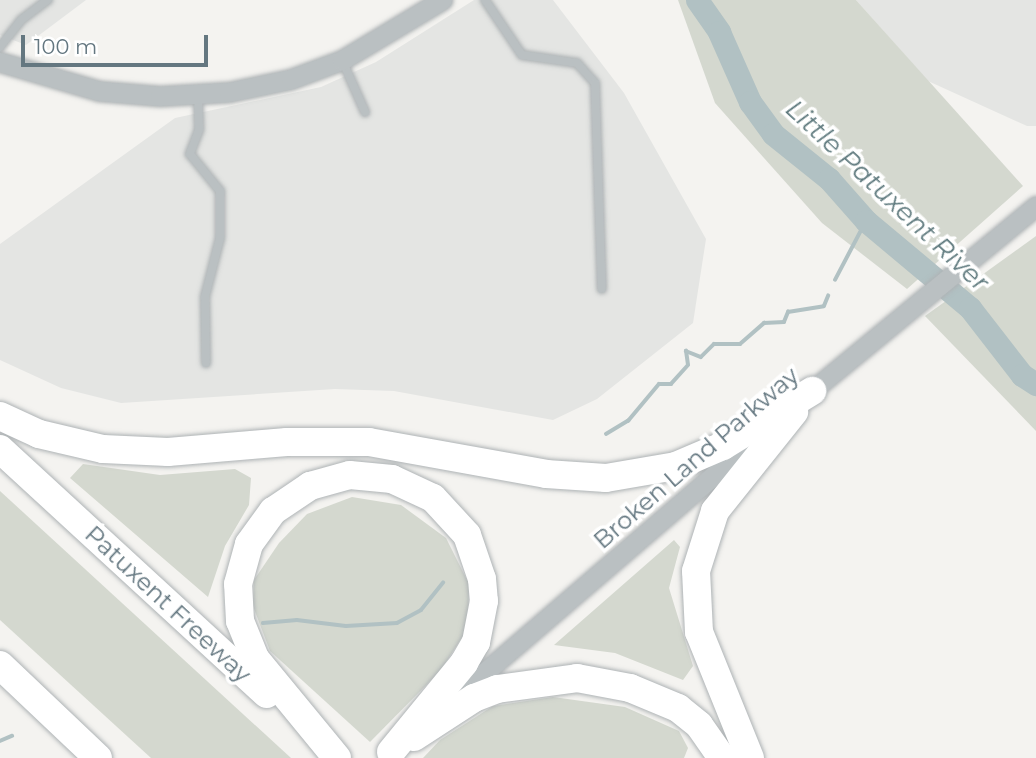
<!DOCTYPE html>
<style>
body{margin:0}
#map{position:relative;width:1036px;height:758px;overflow:hidden;background:#f4f3f0;font-family:Montserrat,sans-serif}
div>[style]{position:absolute}
.built>*{inset:0;background:#e4e5e3}
.green>*{inset:0;background:#d4d8cf}
.stream>*{height:3.5px;margin:-1.75px;padding:0 1.75px;transform-origin:1.75px;border-radius:1.75px;background:#b1c1c3}
.river>*{height:23px;margin:-11.5px;padding:0 11.5px;transform-origin:11.5px;border-radius:11.5px;background:#b1c1c3}
.roads{filter:drop-shadow(0 0 2px #aeb3b5) drop-shadow(0 0 2px #aeb3b5)}
.service>*{height:8px;margin:-4px;padding:0 4px;transform-origin:4px;border-radius:4px;background:#bac0c2}
.tertiary>*{height:19px;margin:-9.5px;padding:0 9.5px;transform-origin:9.5px;border-radius:9.5px;background:#bac0c2}
.motorway>*{height:28px;margin:-14px;padding:0 14px;transform-origin:14px;border-radius:14px;background:#fff}
span{translate:-50% -50%;white-space:nowrap;text-align:center;line-height:1.15;-webkit-text-stroke:7px #fff;paint-order:stroke}
.street-label{font-size:24px;color:#647780}
.water-label{font-size:26px;color:#5f7a7e;font-style:italic}
.scale{position:absolute;left:21px;top:35px;width:187px;height:32px;box-sizing:border-box;border:4px solid #647780;border-top:0;padding-left:9px;font-size:21px;line-height:24px;white-space:nowrap;color:#647780;-webkit-text-stroke:5px #fff;paint-order:stroke}
</style>
<div id="map">
<div class="built">
<div style="clip-path:polygon(0 0,86px 0,26px 45px,0 35px)"></div>
<div style="clip-path:polygon(474px 0,553px 0,624px 93px,706px 239px,693px 323px,597px 399px,553px 420px,394px 391px,335px 389px,121px 403px,61px 388px,0 360px,0 244px,175px 118px,321px 87px,376px 62px)"></div>
<div style="clip-path:polygon(856px 0,1036px 0,1036px 126px,1027px 126px,928px 81px)"></div>
</div>
<div class="green">
<div style="clip-path:polygon(678px 0,856px 0,1023px 186px,907px 289px,822px 223px,715px 103px)"></div>
<div style="clip-path:polygon(1036px 236px,1036px 431px,925px 316px)"></div>
<div style="clip-path:polygon(83px 464px,160px 475px,235px 469px,251px 478px,249px 505px,225px 546px,208px 597px,70px 478px)"></div>
<div style="clip-path:polygon(0 491px,291px 758px,151px 758px,0 620px)"></div>
<div style="clip-path:polygon(352px 497px,401px 505px,446px 538px,469px 584px,468px 628px,441px 670px,370px 742px,270px 651px,253px 606px,254px 580px,279px 543px,307px 514px)"></div>
<div style="clip-path:polygon(674px 540px,680px 547px,669px 588px,693px 666px,683px 680px,615px 653px,554px 645px)"></div>
<div style="clip-path:polygon(553px 697px,625px 707px,679px 731px,688px 748px,684px 758px,423px 758px,440px 740px,493px 706px)"></div>
</div>
<div class="stream">
<div style="left:835px;top:280px;width:67px;rotate:-62.3deg"></div>
<div style="left:606px;top:434px;width:26px;rotate:-31deg"></div>
<div style="left:628px;top:421px;width:48px;rotate:-50deg"></div>
<div style="left:659px;top:384px;width:12px"></div>
<div style="left:671px;top:384px;width:25px;rotate:-48deg"></div>
<div style="left:688px;top:365px;width:14px;rotate:-98deg"></div>
<div style="left:686px;top:351px;width:16px;rotate:22deg"></div>
<div style="left:701px;top:357px;width:18px;rotate:-45deg"></div>
<div style="left:714px;top:344px;width:26px"></div>
<div style="left:740px;top:344px;width:32px;rotate:-41deg"></div>
<div style="left:764px;top:323px;width:20px;rotate:-3deg"></div>
<div style="left:784px;top:322px;width:11px;rotate:-68deg"></div>
<div style="left:788px;top:312px;width:36px;rotate:-9deg"></div>
<div style="left:824px;top:306px;width:11px;rotate:-68deg"></div>
<div style="left:263px;top:623px;width:34px;rotate:-5deg"></div>
<div style="left:297px;top:620px;width:49px;rotate:7deg"></div>
<div style="left:346px;top:626px;width:51px;rotate:-3.4deg"></div>
<div style="left:397px;top:623px;width:27px;rotate:-28deg"></div>
<div style="left:421px;top:610px;width:35px;rotate:-51deg"></div>
<div style="left:0;top:741px;width:13px;rotate:-23deg"></div>
</div>
<div class="river">
<div style="left:697px;top:0;width:39px;rotate:55deg"></div>
<div style="left:719px;top:32px;width:77px;rotate:66.1deg"></div>
<div style="left:750px;top:102px;width:39px;rotate:54deg"></div>
<div style="left:773px;top:134px;width:72px;rotate:38.8deg"></div>
<div style="left:829px;top:179px;width:56px;rotate:48.6deg"></div>
<div style="left:866px;top:221px;width:136px;rotate:39.9deg"></div>
<div style="left:970px;top:308px;width:85px;rotate:52.2deg"></div>
<div style="left:1022px;top:375px;width:17px;rotate:33deg"></div>
</div>
<div class="roads">
<div class="service">
<div style="left:485px;top:0;width:66px;rotate:56.1deg"></div>
<div style="left:522px;top:55px;width:56px;rotate:8.3deg"></div>
<div style="left:577px;top:63px;width:27px;rotate:48deg"></div>
<div style="left:595px;top:83px;width:206px;rotate:88.1deg"></div>
<div style="left:0;top:47px;width:34px;rotate:-52deg"></div>
<div style="left:21px;top:20px;width:34px;rotate:-37deg"></div>
<div style="left:342px;top:60px;width:57px;rotate:66.1deg"></div>
<div style="left:198px;top:96px;width:34px;rotate:88deg"></div>
<div style="left:199px;top:130px;width:26px;rotate:111deg"></div>
<div style="left:190px;top:154px;width:48px;rotate:51deg"></div>
<div style="left:220px;top:191px;width:47px;rotate:90deg"></div>
<div style="left:220px;top:238px;width:61px;rotate:104.3deg"></div>
<div style="left:205px;top:297px;width:66px;rotate:89.1deg"></div>
</div>
<div class="tertiary">
<div style="left:0;top:62px;width:103px;rotate:16.3deg"></div>
<div style="left:99px;top:91px;width:61px;rotate:4.7deg"></div>
<div style="left:160px;top:96px;width:69px;rotate:-3.3deg"></div>
<div style="left:229px;top:92px;width:63px;rotate:-11.8deg"></div>
<div style="left:291px;top:79px;width:54px;rotate:-20.4deg"></div>
<div style="left:342px;top:60px;width:117px;rotate:-31deg"></div>
<div style="left:803px;top:398px;width:302px;rotate:-39.5deg"></div>
<div style="left:450px;top:702px;width:411px;rotate:-40.7deg"></div>
</div>
<div class="motorway">
<div style="left:0;top:416px;width:43px;rotate:24.8deg"></div>
<div style="left:39px;top:434px;width:66px;rotate:13.2deg"></div>
<div style="left:103px;top:449px;width:65px;rotate:2.6deg"></div>
<div style="left:168px;top:452px;width:119px;rotate:-4.8deg"></div>
<div style="left:287px;top:442px;width:82px"></div>
<div style="left:369px;top:442px;width:180px;rotate:10.2deg"></div>
<div style="left:546px;top:474px;width:60px;rotate:3.8deg"></div>
<div style="left:606px;top:478px;width:71px;rotate:-9.7deg"></div>
<div style="left:676px;top:466px;width:51px;rotate:-23.1deg"></div>
<div style="left:723px;top:446px;width:105px;rotate:-31.7deg"></div>
<div style="left:0;top:449px;width:362px;rotate:42.6deg"></div>
<div style="left:0;top:665px;width:135px;rotate:43.5deg"></div>
<div style="left:414px;top:737px;width:72px;rotate:-33deg"></div>
<div style="left:474px;top:698px;width:25px;rotate:-21deg"></div>
<div style="left:497px;top:689px;width:81px;rotate:-7.8deg"></div>
<div style="left:577px;top:678px;width:54px;rotate:10.7deg"></div>
<div style="left:630px;top:688px;width:52px;rotate:22.6deg"></div>
<div style="left:678px;top:708px;width:27px;rotate:39deg"></div>
<div style="left:699px;top:725px;width:40px;rotate:55.1deg"></div>
<div style="left:337px;top:758px;width:129px;rotate:-129.4deg"></div>
<div style="left:255px;top:658px;width:40px;rotate:-112deg"></div>
<div style="left:240px;top:621px;width:37px;rotate:-93deg"></div>
<div style="left:238px;top:584px;width:41px;rotate:-74.6deg"></div>
<div style="left:249px;top:544px;width:41px;rotate:-54deg"></div>
<div style="left:273px;top:511px;width:45px;rotate:-34deg"></div>
<div style="left:310px;top:486px;width:41px;rotate:-15.4deg"></div>
<div style="left:350px;top:475px;width:42px;rotate:5.4deg"></div>
<div style="left:392px;top:479px;width:45px;rotate:24.9deg"></div>
<div style="left:433px;top:498px;width:50px;rotate:47.4deg"></div>
<div style="left:467px;top:535px;width:46px;rotate:71.2deg"></div>
<div style="left:482px;top:579px;width:22px;rotate:85deg"></div>
<div style="left:484px;top:601px;width:42px;rotate:101deg"></div>
<div style="left:476px;top:642px;width:24px;rotate:120deg"></div>
<div style="left:464px;top:663px;width:115px;rotate:129.4deg"></div>
<div style="left:750px;top:758px;width:136px;rotate:-112deg"></div>
<div style="left:699px;top:632px;width:61px;rotate:-92.8deg"></div>
<div style="left:696px;top:571px;width:63px;rotate:-72.4deg"></div>
<div style="left:715px;top:511px;width:127px;rotate:-51.4deg"></div>
</div>
</div>
<div class="street-label">
<span style="left:696px;top:458px;rotate:-41deg">Broken Land Parkway</span>
<span style="left:168px;top:604px;rotate:43deg">Patuxent Freeway</span>
</div>
<div class="water-label">
<span style="left:887px;top:196px;rotate:43deg">Little Patuxent River</span>
</div>
<div class="scale">100 m</div>
</div>
